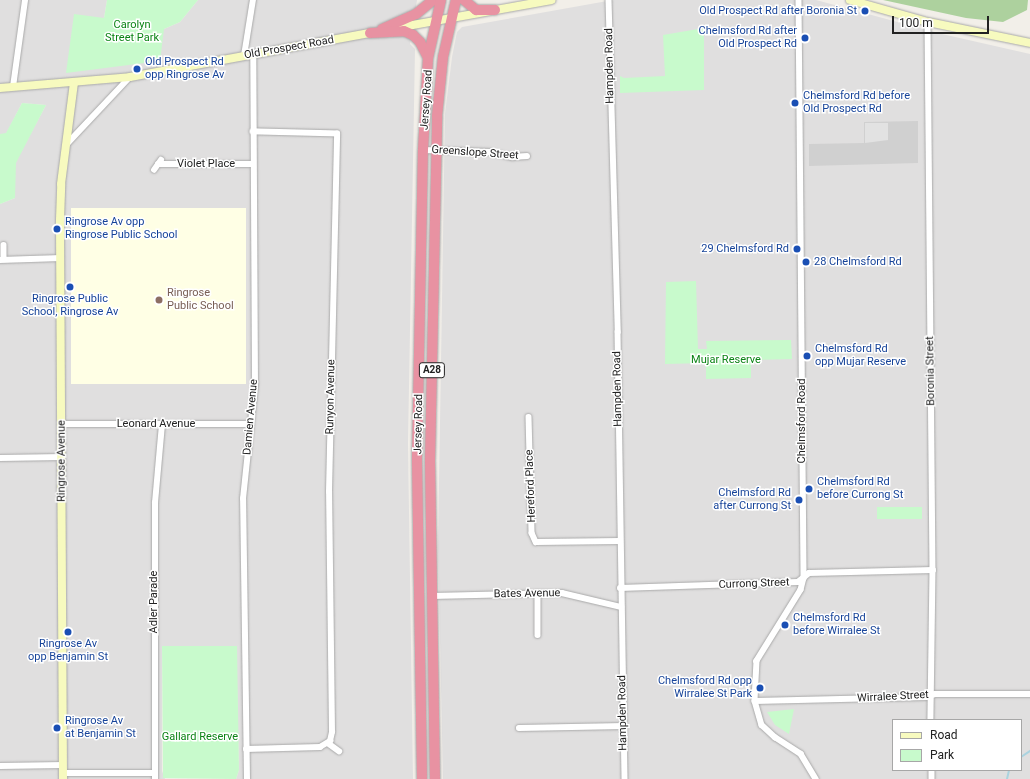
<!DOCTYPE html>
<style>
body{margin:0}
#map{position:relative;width:1030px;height:779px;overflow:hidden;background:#f2efe9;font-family:Roboto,sans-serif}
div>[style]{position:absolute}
.residential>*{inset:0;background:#e0dfdf}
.education>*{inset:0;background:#ffffe5;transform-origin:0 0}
.religious>*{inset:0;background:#d0d0d0}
.forest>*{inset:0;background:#add19e}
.park>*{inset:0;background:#c8facc;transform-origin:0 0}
.parking>*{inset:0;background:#e2e2e2}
.stream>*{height:2px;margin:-1px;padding:0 1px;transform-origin:1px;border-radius:1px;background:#aad3df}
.roads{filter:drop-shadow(0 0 1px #a9a9a9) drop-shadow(0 0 1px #a9a9a9)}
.street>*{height:5.5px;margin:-2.75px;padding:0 2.75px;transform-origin:2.75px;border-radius:2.75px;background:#fff}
.secondary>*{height:8px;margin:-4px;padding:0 4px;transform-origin:4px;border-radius:4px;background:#f7fabf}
.highway>*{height:10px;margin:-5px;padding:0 5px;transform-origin:5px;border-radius:5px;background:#e892a2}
.dots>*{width:11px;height:11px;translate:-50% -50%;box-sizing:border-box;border:2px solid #fff;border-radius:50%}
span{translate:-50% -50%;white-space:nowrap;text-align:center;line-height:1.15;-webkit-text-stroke:3px #fff;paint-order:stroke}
.shield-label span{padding:1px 3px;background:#fff;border:1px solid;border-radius:3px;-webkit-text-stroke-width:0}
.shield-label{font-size:10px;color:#222;font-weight:700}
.transit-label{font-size:11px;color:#164399}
.right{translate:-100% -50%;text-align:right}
.left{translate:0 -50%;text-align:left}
.park-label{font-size:11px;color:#0c8416}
.street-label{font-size:11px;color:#222}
.education-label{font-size:11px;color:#785e54}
.legend{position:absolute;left:892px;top:719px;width:130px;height:52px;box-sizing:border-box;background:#fff;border:1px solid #a7a7a7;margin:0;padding:5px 7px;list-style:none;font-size:12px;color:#222}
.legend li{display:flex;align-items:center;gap:8px;height:20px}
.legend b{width:20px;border:1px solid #a7a7a7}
.scale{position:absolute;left:892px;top:16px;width:97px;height:18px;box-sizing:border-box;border:2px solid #222;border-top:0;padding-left:5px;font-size:12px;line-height:14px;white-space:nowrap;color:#222;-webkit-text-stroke:3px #fff;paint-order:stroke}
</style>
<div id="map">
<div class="residential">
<div style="clip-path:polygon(evenodd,0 0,107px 0,104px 18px,164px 29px,180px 22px,198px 0,417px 0,410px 44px,415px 49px,408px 444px,413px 779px,236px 779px,239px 770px,236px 646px,162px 646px,162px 771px,165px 779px,0 779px,0 204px,15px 198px,15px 163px,46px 105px,22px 103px,6px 134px,0 134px,0 0,71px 262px,246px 383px,71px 337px,71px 262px)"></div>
<div style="clip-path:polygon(evenodd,613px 0,816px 0,942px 34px,1030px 54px,1030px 779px,443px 779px,438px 546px,445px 114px,452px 57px,457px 32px,462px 27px,613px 0,893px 720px,1021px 720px,1021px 770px,893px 770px,893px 720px)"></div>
</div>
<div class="education">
<div style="left:71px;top:208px;width:175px;height:176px"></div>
</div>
<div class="religious">
<div style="clip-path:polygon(918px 121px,918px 163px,809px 166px,809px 144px,864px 143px,864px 122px)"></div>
</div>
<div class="forest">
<div style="clip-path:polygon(883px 0,1028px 0,1027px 10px,1003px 22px,966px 18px)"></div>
</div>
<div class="park">
<div style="clip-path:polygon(107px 0,198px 0,180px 22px,164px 29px,160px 61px,66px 73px,74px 14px,104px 18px)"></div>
<div style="clip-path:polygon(704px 28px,704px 90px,620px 93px,620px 76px,624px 78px,665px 76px,663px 35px)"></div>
<div style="clip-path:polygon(22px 103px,46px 105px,16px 163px,15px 198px,0 204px,0 134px,6px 133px)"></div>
<div style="clip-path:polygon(696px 281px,698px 349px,707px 349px,706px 341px,791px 340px,792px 359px,751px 360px,751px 378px,706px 379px,706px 363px,665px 364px,666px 282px)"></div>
<div style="left:922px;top:507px;width:12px;height:45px;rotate:90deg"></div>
<div style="clip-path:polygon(162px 646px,237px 646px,239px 770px,236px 779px,163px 778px)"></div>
<div style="clip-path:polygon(794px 709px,789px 734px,775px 725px,767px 712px)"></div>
</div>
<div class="parking">
<div style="clip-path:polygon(865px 123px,888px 123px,888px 140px,865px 143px)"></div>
</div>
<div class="stream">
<div style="left:1021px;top:757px;width:11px;rotate:-34deg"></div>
<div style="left:1007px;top:779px;width:9px;rotate:-77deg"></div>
</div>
<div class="roads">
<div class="street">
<div style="left:609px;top:0;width:332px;rotate:88.4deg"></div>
<div style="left:618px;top:332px;width:447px;rotate:89.1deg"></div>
<div style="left:799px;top:0;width:578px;rotate:89.5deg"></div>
<div style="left:804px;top:578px;width:12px;rotate:104deg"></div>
<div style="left:801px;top:590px;width:84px;rotate:121.8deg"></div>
<div style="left:757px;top:661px;width:40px;rotate:92.9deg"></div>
<div style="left:755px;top:701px;width:25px;rotate:74deg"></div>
<div style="left:762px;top:725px;width:18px;rotate:43deg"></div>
<div style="left:775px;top:737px;width:31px;rotate:33deg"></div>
<div style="left:801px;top:754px;width:29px;rotate:59deg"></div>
<div style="left:928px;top:22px;width:548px;rotate:89.48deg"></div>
<div style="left:933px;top:570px;width:150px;rotate:90.8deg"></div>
<div style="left:244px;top:56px;width:57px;rotate:-80.9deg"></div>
<div style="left:13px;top:87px;width:88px;rotate:-82.1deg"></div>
<div style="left:67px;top:144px;width:92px;rotate:-46.8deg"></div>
<div style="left:423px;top:150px;width:67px;rotate:1.7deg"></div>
<div style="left:490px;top:152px;width:23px;rotate:13deg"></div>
<div style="left:512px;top:157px;width:15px;rotate:-4deg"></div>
<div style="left:158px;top:164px;width:95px"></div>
<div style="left:154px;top:170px;width:12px;rotate:-55deg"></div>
<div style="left:4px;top:245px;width:14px;rotate:90deg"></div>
<div style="left:0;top:260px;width:61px;rotate:-1.9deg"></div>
<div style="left:529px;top:417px;width:116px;rotate:88.5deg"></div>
<div style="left:532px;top:533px;width:10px;rotate:66deg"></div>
<div style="left:536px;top:542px;width:84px;rotate:-0.7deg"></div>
<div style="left:62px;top:424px;width:189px"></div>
<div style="left:0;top:458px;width:62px;rotate:-0.9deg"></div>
<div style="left:620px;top:588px;width:178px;rotate:-1.9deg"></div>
<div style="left:798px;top:582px;width:14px;rotate:-39deg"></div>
<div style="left:809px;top:573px;width:124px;rotate:-1.4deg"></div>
<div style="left:538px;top:593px;width:42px;rotate:90deg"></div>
<div style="left:432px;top:596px;width:130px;rotate:-1.3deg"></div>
<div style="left:562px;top:593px;width:61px;rotate:13.3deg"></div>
<div style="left:755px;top:701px;width:171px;rotate:-1.3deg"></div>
<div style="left:926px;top:697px;width:9px;rotate:-18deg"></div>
<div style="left:935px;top:694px;width:95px"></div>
<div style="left:519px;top:728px;width:105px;rotate:-1.1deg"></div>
<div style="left:328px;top:743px;width:14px;rotate:36deg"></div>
<div style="left:246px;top:749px;width:74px;rotate:-1.5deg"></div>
<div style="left:320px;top:747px;width:12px;rotate:-31deg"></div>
<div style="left:330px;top:741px;width:9px;rotate:-77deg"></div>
<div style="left:332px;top:732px;width:240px;rotate:-90.7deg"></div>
<div style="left:329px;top:492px;width:358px;rotate:-88.7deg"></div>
<div style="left:337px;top:134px;width:84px;rotate:-178.6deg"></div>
<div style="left:0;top:766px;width:63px;rotate:-0.9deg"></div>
<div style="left:932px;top:770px;width:9px;rotate:90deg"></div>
<div style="left:63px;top:773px;width:92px"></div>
<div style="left:155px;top:779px;width:276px;rotate:-90deg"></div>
<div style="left:155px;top:503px;width:79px;rotate:-84.9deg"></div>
<div style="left:247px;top:779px;width:280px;rotate:-90.8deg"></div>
<div style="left:243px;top:499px;width:116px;rotate:-84deg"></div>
<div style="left:255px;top:384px;width:330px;rotate:-90.3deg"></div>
</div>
<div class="secondary">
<div style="left:850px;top:0;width:81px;rotate:15.8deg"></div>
<div style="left:928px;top:22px;width:104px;rotate:11.6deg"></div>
<div style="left:396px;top:28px;width:158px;rotate:-10.2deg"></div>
<div style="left:0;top:88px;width:130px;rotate:-4.8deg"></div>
<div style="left:130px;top:77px;width:249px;rotate:-10.4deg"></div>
<div style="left:63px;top:779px;width:559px;rotate:-90.31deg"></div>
<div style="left:60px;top:220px;width:36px;rotate:-88deg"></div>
<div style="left:61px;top:184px;width:102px;rotate:-82.7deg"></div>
</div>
<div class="highway">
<div style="left:464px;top:0;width:16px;rotate:40deg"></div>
<div style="left:476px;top:10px;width:19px"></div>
<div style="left:382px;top:29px;width:37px;rotate:-24deg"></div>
<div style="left:416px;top:14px;width:22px;rotate:-39deg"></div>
<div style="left:370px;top:33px;width:34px;rotate:-3deg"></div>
<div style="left:404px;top:31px;width:10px;rotate:24deg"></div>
<div style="left:413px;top:35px;width:10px;rotate:45deg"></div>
<div style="left:420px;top:42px;width:18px;rotate:63deg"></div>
<div style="left:422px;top:779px;width:321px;rotate:-90.9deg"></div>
<div style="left:417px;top:458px;width:308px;rotate:-88.9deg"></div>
<div style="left:423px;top:150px;width:92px;rotate:-86.9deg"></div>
<div style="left:428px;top:58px;width:59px;rotate:-77.4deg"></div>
<div style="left:435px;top:779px;width:318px;rotate:-90.9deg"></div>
<div style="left:430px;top:461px;width:345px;rotate:-88.8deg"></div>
<div style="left:437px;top:116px;width:59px;rotate:-84.2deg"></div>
<div style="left:443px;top:57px;width:58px;rotate:-77.2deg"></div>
</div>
</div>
<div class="dots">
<div style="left:865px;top:11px;background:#1a4fb4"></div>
<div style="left:805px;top:38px;background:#1a4fb4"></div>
<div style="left:137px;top:69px;background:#1a4fb4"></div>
<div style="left:795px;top:103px;background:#1a4fb4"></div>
<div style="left:57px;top:229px;background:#1a4fb4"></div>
<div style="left:797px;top:249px;background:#1a4fb4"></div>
<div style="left:806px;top:262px;background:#1a4fb4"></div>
<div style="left:70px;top:287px;background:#1a4fb4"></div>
<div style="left:159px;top:300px;background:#8d6e63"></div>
<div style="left:807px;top:356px;background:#1a4fb4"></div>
<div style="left:809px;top:489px;background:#1a4fb4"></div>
<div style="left:799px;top:500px;background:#1a4fb4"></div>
<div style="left:785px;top:625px;background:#1a4fb4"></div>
<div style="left:68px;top:632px;background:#1a4fb4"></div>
<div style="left:760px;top:688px;background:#1a4fb4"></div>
<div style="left:57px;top:728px;background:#1a4fb4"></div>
</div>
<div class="shield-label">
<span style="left:432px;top:370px">A28</span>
</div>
<div class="transit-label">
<span class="right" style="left:857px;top:11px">Old Prospect Rd after Boronia St</span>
<span class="right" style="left:797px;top:38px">Chelmsford Rd after<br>Old Prospect Rd</span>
<span class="left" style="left:145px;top:69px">Old Prospect Rd<br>opp Ringrose Av</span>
<span class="left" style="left:803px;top:103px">Chelmsford Rd before<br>Old Prospect Rd</span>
<span class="left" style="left:65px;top:229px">Ringrose Av opp<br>Ringrose Public School</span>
<span class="right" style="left:789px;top:249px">29 Chelmsford Rd</span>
<span class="left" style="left:814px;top:262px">28 Chelmsford Rd</span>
<span style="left:70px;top:306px">Ringrose Public<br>School, Ringrose Av</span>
<span class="left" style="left:815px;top:356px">Chelmsford Rd<br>opp Mujar Reserve</span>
<span class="left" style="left:817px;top:489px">Chelmsford Rd<br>before Currong St</span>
<span class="right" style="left:791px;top:500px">Chelmsford Rd<br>after Currong St</span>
<span class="left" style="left:793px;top:625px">Chelmsford Rd<br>before Wirralee St</span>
<span style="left:68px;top:651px">Ringrose Av<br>opp Benjamin St</span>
<span class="right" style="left:752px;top:688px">Chelmsford Rd opp<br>Wirralee St Park</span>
<span class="left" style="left:65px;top:728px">Ringrose Av<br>at Benjamin St</span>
</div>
<div class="park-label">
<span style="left:132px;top:32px">Carolyn<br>Street Park</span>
<span style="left:726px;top:360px">Mujar Reserve</span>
<span style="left:200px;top:737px">Gallard Reserve</span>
</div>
<div class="street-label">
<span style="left:289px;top:48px;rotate:-10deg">Old Prospect Road</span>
<span style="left:610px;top:66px;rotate:-91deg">Hampden Road</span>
<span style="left:427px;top:100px;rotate:-86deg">Jersey Road</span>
<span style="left:475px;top:153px;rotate:4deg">Greenslope Street</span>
<span style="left:206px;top:164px">Violet Place</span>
<span style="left:931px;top:371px;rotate:-91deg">Boronia Street</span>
<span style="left:618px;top:389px;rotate:-91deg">Hampden Road</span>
<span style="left:331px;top:397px;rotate:-89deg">Runyon Avenue</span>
<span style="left:251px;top:417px;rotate:-85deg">Damien Avenue</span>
<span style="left:802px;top:421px;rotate:-90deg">Chelmsford Road</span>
<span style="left:156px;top:424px">Leonard Avenue</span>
<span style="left:419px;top:424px;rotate:-89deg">Jersey Road</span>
<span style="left:62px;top:461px;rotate:-90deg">Ringrose Avenue</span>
<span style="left:531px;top:486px;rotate:-92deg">Hereford Place</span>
<span style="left:754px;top:584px;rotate:-2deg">Currong Street</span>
<span style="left:527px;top:594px;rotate:-1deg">Bates Avenue</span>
<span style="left:154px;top:602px;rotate:-90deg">Adler Parade</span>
<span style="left:893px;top:697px;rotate:-3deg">Wirralee Street</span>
<span style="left:623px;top:713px;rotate:-91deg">Hampden Road</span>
</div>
<div class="education-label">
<span class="left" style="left:167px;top:300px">Ringrose<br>Public School</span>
</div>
<ul class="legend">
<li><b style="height:5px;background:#f7fabf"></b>Road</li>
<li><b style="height:11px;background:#c8facc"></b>Park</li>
</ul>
<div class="scale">100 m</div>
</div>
